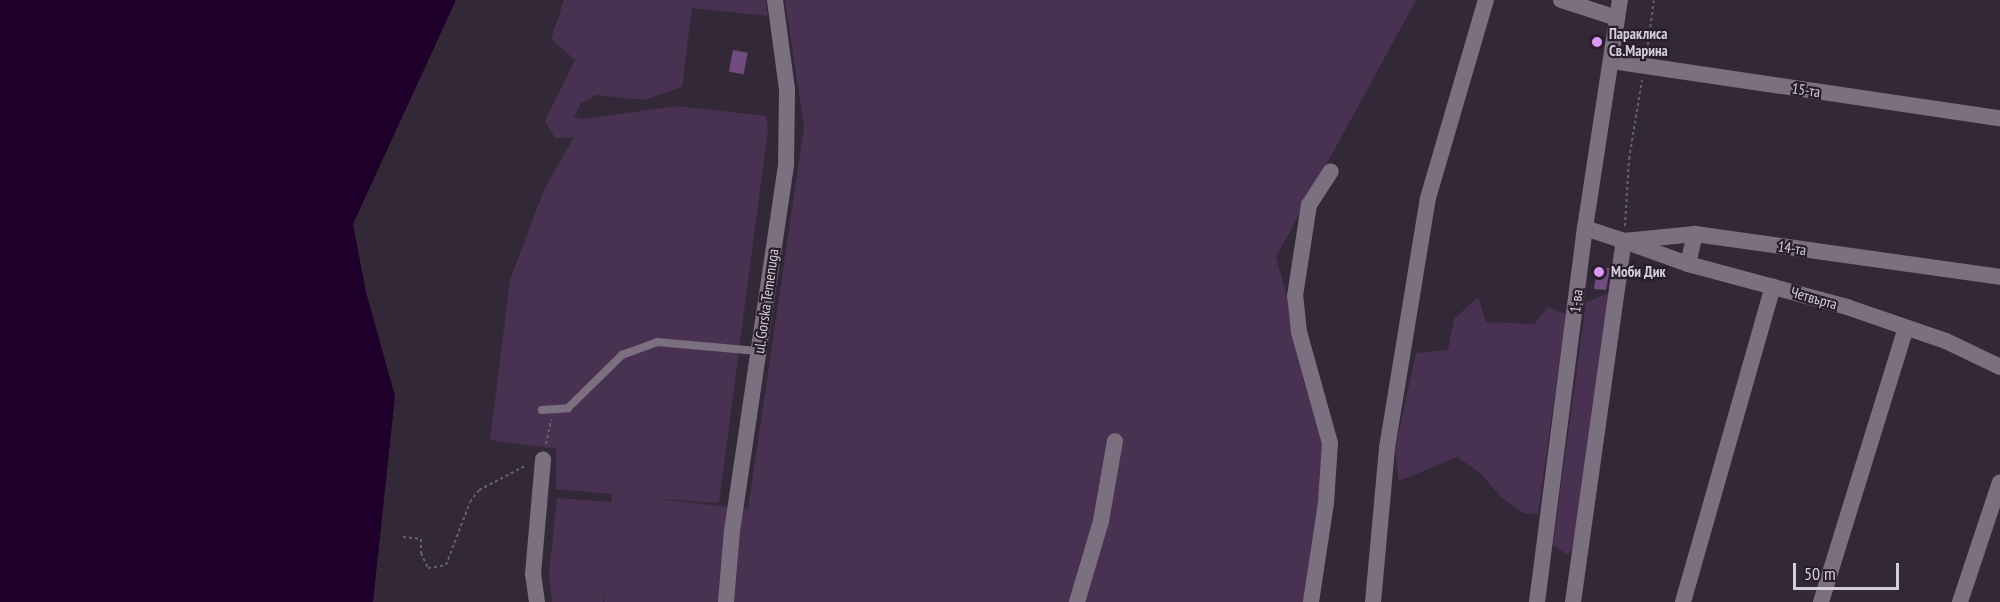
<!DOCTYPE html>
<meta charset="utf-8">
<style>
body{margin:0}
#map{position:relative;width:2000px;height:602px;overflow:hidden;background:#332837;font-family:"PT Sans Narrow",sans-serif}
div>[style]{position:absolute}
.green>*{inset:0;background:#493152}
.water>*{inset:0;background:#1f002a}
.building>*{inset:0;background:#714c7f;transform-origin:0 0}
.path>*{height:2px;margin-top:-1px;transform-origin:0;background:repeating-linear-gradient(90deg,#685f6c 0 3px,transparent 0 6px)}
.service>*{height:8px;margin:-4px;padding:0 4px;transform-origin:4px;border-radius:4px;background:#7b6f80}
.minor>*{height:16px;margin:-8px;padding:0 8px;transform-origin:8px;border-radius:8px;background:#7b6f80}
.dots>*{width:16px;height:16px;translate:-50% -50%;box-sizing:border-box;border:3px solid #291e2d;border-radius:50%}
span{translate:-50% -50%;white-space:nowrap;text-align:center;line-height:1.15;-webkit-text-stroke:4.5px #291e2d;paint-order:stroke}
.poi-label{font-size:15px;color:#d5ced8;font-weight:700}
.left{translate:0 -50%;text-align:left}
.street-label{font-size:15px;color:#d5ced8}
.scale{position:absolute;left:1793px;top:563px;width:106px;height:27px;box-sizing:border-box;border:3px solid #d5ced8;border-top:0;padding-left:8px;font-size:18px;line-height:21px;white-space:nowrap;color:#d5ced8;-webkit-text-stroke:4px #291e2d;paint-order:stroke}
</style>
<div id="map">
<div class="green">
<div style="clip-path:polygon(564px 0,766px 0,768px 16px,692px 8px,682px 87px,644px 100px,597px 95px,581px 103px,574px 117px,585px 119px,677px 106px,766px 116px,768px 129px,719px 503px,649px 498px,748px 509px,804px 127px,785px 0,1416px 0,1276px 257px,1327px 445px,1306px 602px,604px 602px,605px 589px,603px 602px,552px 602px,549px 573px,557px 498px,611px 502px,612px 494px,556px 489px,556px 449px,490px 440px,510px 280px,544px 190px,574px 137px,555px 138px,545px 121px,575px 60px,551px 39px)"></div>
<div style="clip-path:polygon(1609px 293px,1575px 545px,1568px 555px,1553px 545px,1586px 302px)"></div>
<div style="clip-path:polygon(1478px 297px,1486px 322px,1534px 324px,1548px 307px,1566px 314px,1538px 514px,1524px 513px,1502px 498px,1479px 472px,1457px 457px,1399px 481px,1395px 450px,1416px 353px,1448px 350px,1454px 319px)"></div>
</div>
<div class="water">
<div style="clip-path:polygon(0 0,456px 0,353px 224px,366px 292px,395px 396px,373px 602px,0 602px)"></div>
</div>
<div class="building">
<div style="left:733px;top:50px;width:15px;height:22px;rotate:11deg"></div>
<div style="clip-path:polygon(1597px 268px,1610px 268px,1606px 290px,1594px 289px)"></div>
</div>
<div class="path">
<div style="left:1647px;top:51px;width:51px;rotate:-82.2deg"></div>
<div style="left:1625px;top:226px;width:67px;rotate:-86.6deg"></div>
<div style="left:1629px;top:159px;width:80px;rotate:-80.7deg"></div>
<div style="left:546px;top:444px;width:25px;rotate:-78deg"></div>
<div style="left:403px;top:537px;width:18px;rotate:6deg"></div>
<div style="left:421px;top:539px;width:14px;rotate:90deg"></div>
<div style="left:421px;top:553px;width:17px;rotate:65deg"></div>
<div style="left:428px;top:568px;width:18px;rotate:-9deg"></div>
<div style="left:446px;top:565px;width:67px;rotate:-69.1deg"></div>
<div style="left:470px;top:502px;width:15px;rotate:-53deg"></div>
<div style="left:479px;top:490px;width:54px;rotate:-27.5deg"></div>
</div>
<div class="service">
<div style="left:542px;top:410px;width:26px;rotate:-4deg"></div>
<div style="left:568px;top:408px;width:76px;rotate:-44.5deg"></div>
<div style="left:622px;top:355px;width:37px;rotate:-20deg"></div>
<div style="left:657px;top:342px;width:101px;rotate:5.1deg"></div>
</div>
<div class="minor">
<div style="left:1561px;top:0;width:59px;rotate:17.8deg"></div>
<div style="left:1612px;top:61px;width:392px;rotate:8.4deg"></div>
<div style="left:1585px;top:228px;width:41px;rotate:18.4deg"></div>
<div style="left:1624px;top:241px;width:71px;rotate:-5.6deg"></div>
<div style="left:1695px;top:234px;width:308px;rotate:8deg"></div>
<div style="left:1688px;top:264px;width:31px;rotate:-77deg"></div>
<div style="left:537px;top:602px;width:28px;rotate:-98deg"></div>
<div style="left:533px;top:574px;width:115px;rotate:-85deg"></div>
<div style="left:726px;top:602px;width:71px;rotate:-85.2deg"></div>
<div style="left:732px;top:531px;width:371px;rotate:-81.6deg"></div>
<div style="left:786px;top:164px;width:75px;rotate:-89.2deg"></div>
<div style="left:787px;top:89px;width:90px;rotate:-97.7deg"></div>
<div style="left:1077px;top:602px;width:84px;rotate:-73.5deg"></div>
<div style="left:1101px;top:521px;width:81px;rotate:-80.1deg"></div>
<div style="left:1311px;top:602px;width:100px;rotate:-81.4deg"></div>
<div style="left:1326px;top:503px;width:60px;rotate:-86.2deg"></div>
<div style="left:1330px;top:443px;width:115px;rotate:-105.6deg"></div>
<div style="left:1299px;top:332px;width:36px;rotate:-96deg"></div>
<div style="left:1295px;top:296px;width:92px;rotate:-81.3deg"></div>
<div style="left:1309px;top:205px;width:40px;rotate:-57.1deg"></div>
<div style="left:1373px;top:602px;width:155px;rotate:-84.8deg"></div>
<div style="left:1387px;top:448px;width:253px;rotate:-80.7deg"></div>
<div style="left:1428px;top:198px;width:206px;rotate:-73.7deg"></div>
<div style="left:1537px;top:602px;width:377px;rotate:-82.7deg"></div>
<div style="left:1585px;top:228px;width:231px;rotate:-81.3deg"></div>
<div style="left:1573px;top:602px;width:365px;rotate:-82deg"></div>
<div style="left:1624px;top:241px;width:68px;rotate:19.8deg"></div>
<div style="left:1688px;top:264px;width:165px;rotate:15.1deg"></div>
<div style="left:1847px;top:307px;width:105px;rotate:19deg"></div>
<div style="left:1946px;top:341px;width:60px;rotate:25.7deg"></div>
<div style="left:1683px;top:602px;width:328px;rotate:-74.1deg"></div>
<div style="left:1821px;top:602px;width:287px;rotate:-72.8deg"></div>
<div style="left:1960px;top:602px;width:126px;rotate:-71.6deg"></div>
</div>
<div class="dots">
<div style="left:1597px;top:42px;background:#db99f5"></div>
<div style="left:1599px;top:272px;background:#db99f5"></div>
</div>
<div class="poi-label">
<span class="left" style="left:1609px;top:42px">Параклиса<br>Св.Марина</span>
<span class="left" style="left:1611px;top:272px">Моби Дик</span>
</div>
<div class="street-label">
<span style="left:1806px;top:90px;rotate:8deg">15-та</span>
<span style="left:1792px;top:248px;rotate:8deg">14-та</span>
<span style="left:1814px;top:298px;rotate:16deg">Четвърта</span>
<span style="left:766px;top:301px;rotate:-82deg">ul. Gorska Temenuga</span>
<span style="left:1576px;top:301px;rotate:-83deg">1-ва</span>
</div>
<div class="scale">50 m</div>
</div>
